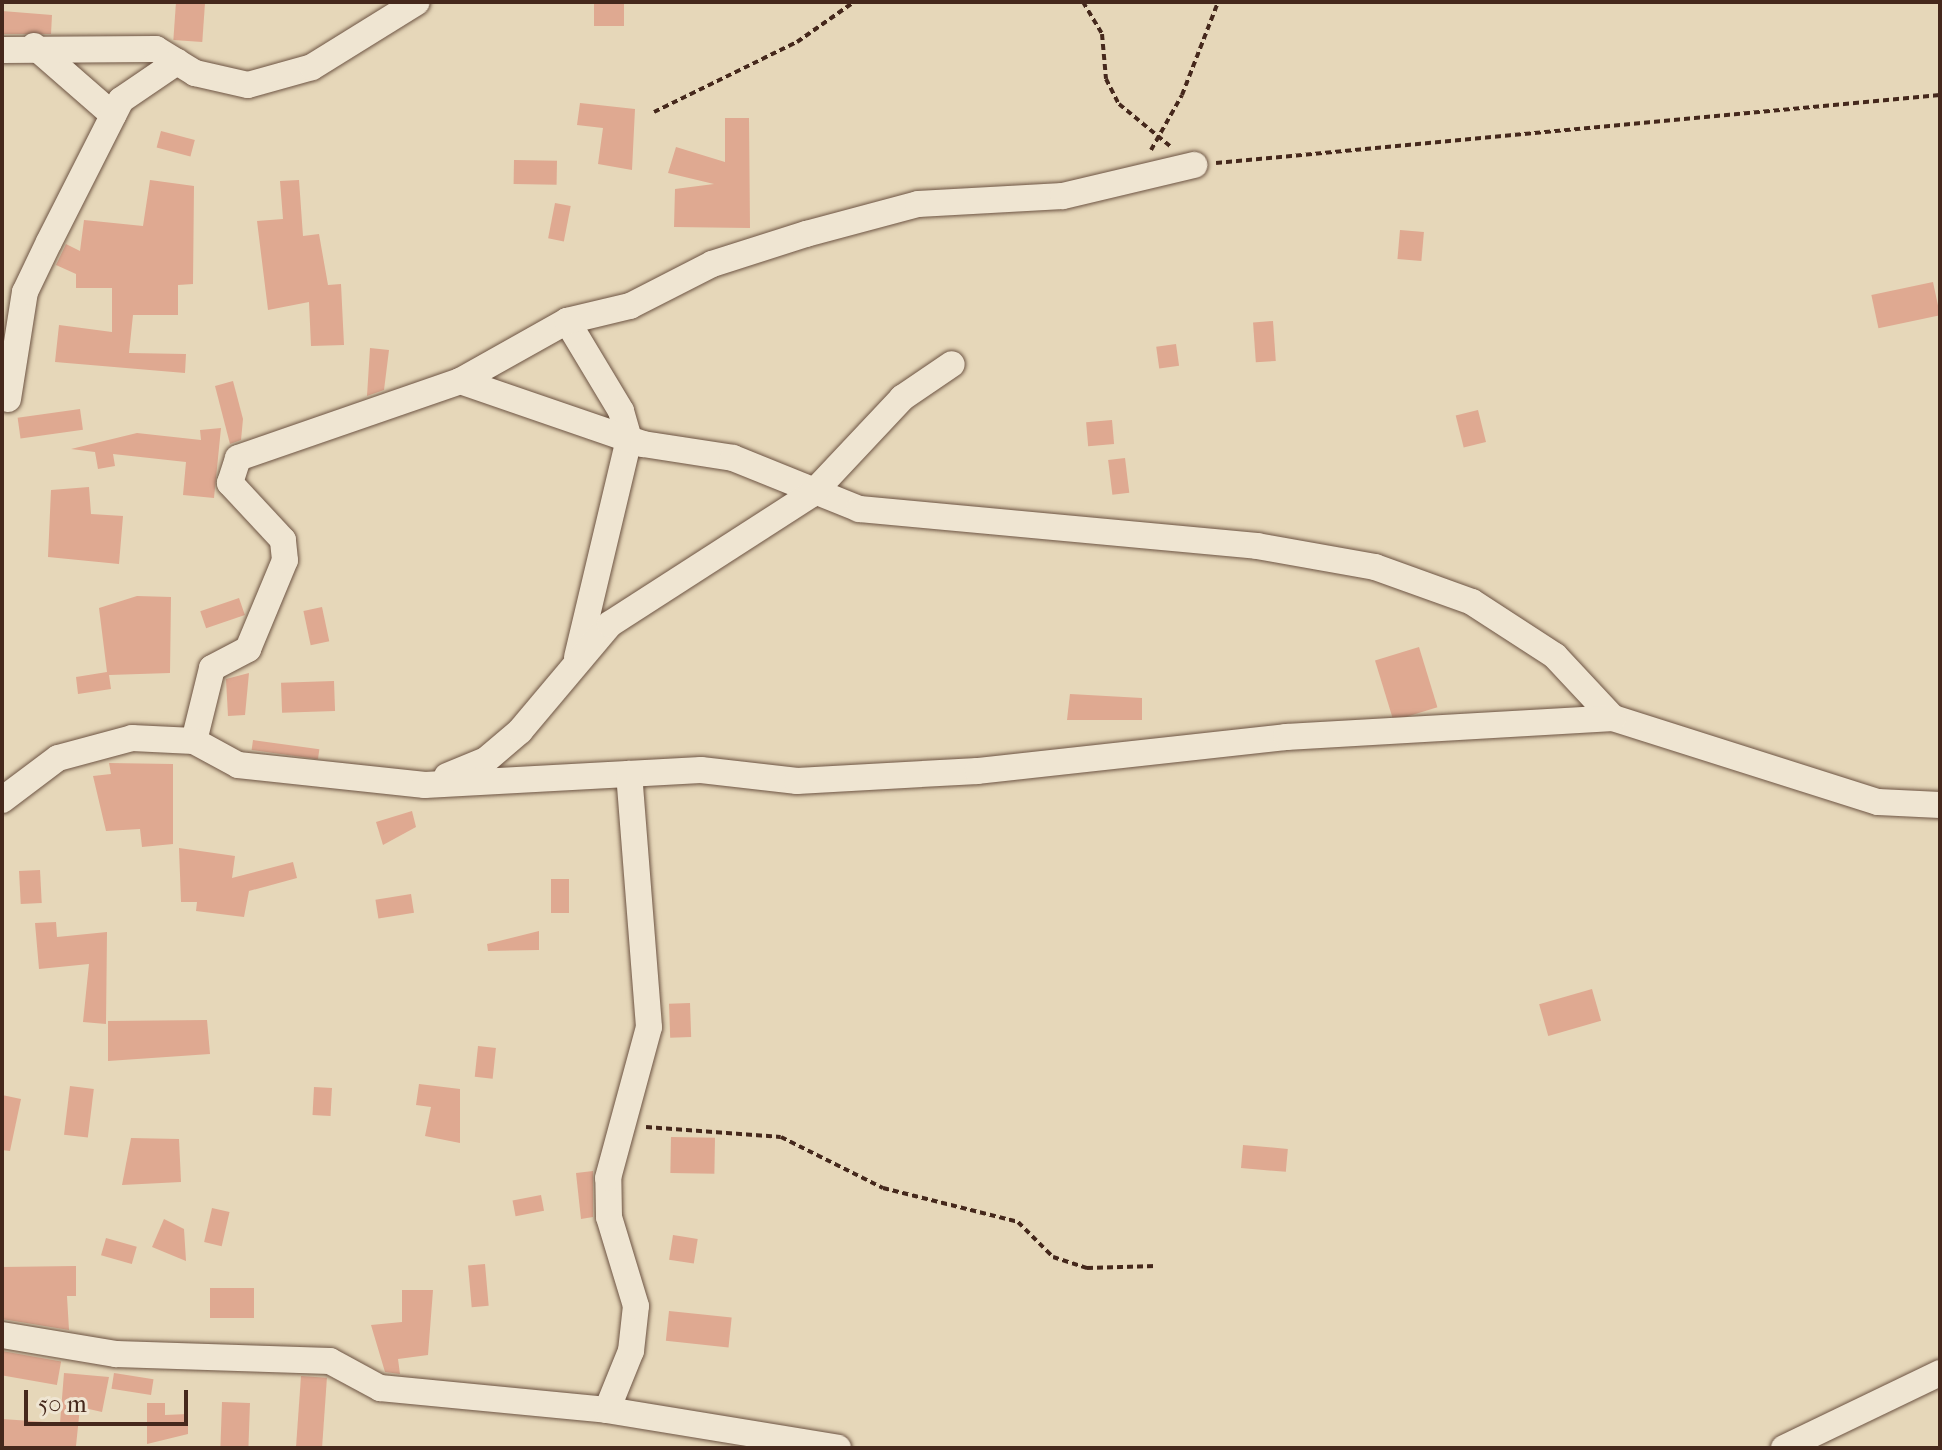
<!DOCTYPE html>
<style>
body{margin:0}
#map{position:relative;width:1942px;height:1450px;overflow:hidden;background:#e6d7b9;font-family:"IM FELL French Canon",serif}
div>[style]{position:absolute}
.building>*{inset:0;background:#dfa991;transform-origin:0 0}
.path>*{height:4px;margin-top:-2px;transform-origin:0;background:repeating-linear-gradient(90deg,#45281c 0 6px,transparent 0 10px)}
.roads{filter:drop-shadow(0 0 2px #6d5443) drop-shadow(0 0 2px #6d5443)}
.street>*{height:26px;margin:-13px;padding:0 13px;transform-origin:13px;border-radius:13px;background:#efe5d2}
span{translate:-50% -50%;white-space:nowrap;text-align:center;line-height:1.15;-webkit-text-stroke:7px #efe5d2;paint-order:stroke}
.frame{position:absolute;inset:0;border:4px solid #45281c;pointer-events:none}
.scale{position:absolute;left:24px;top:1390px;width:164px;height:36px;box-sizing:border-box;border:4px solid #45281c;border-top:0;padding-left:10px;font-size:24px;line-height:28px;white-space:nowrap;color:#45281c;-webkit-text-stroke:6px #efe5d2;paint-order:stroke}
</style>
<div id="map">
<div class="building">
<div style="left:176px;top:2px;width:29px;height:38px;rotate:4deg"></div>
<div style="left:594px;top:2px;width:30px;height:24px"></div>
<div style="clip-path:polygon(2px 11px,52px 15px,51px 34px,2px 34px)"></div>
<div style="clip-path:polygon(580px 103px,635px 109px,632px 170px,598px 164px,603px 128px,577px 125px)"></div>
<div style="clip-path:polygon(725px 118px,749px 118px,750px 228px,674px 227px,675px 189px,714px 184px,668px 173px,676px 147px,725px 162px)"></div>
<div style="left:161px;top:131px;width:35px;height:17px;rotate:15deg"></div>
<div style="left:514px;top:160px;width:43px;height:24px;rotate:1deg"></div>
<div style="clip-path:polygon(150px 180px,194px 186px,193px 284px,178px 285px,178px 315px,133px 315px,129px 353px,186px 354px,185px 373px,55px 362px,59px 325px,112px 332px,112px 288px,76px 288px,76px 274px,56px 265px,66px 244px,80px 251px,84px 220px,143px 226px)"></div>
<div style="clip-path:polygon(299px 180px,303px 236px,319px 234px,328px 285px,341px 284px,344px 345px,311px 346px,309px 302px,268px 310px,257px 221px,283px 219px,280px 181px)"></div>
<div style="left:555px;top:203px;width:16px;height:36px;rotate:11deg"></div>
<div style="left:1400px;top:230px;width:24px;height:29px;rotate:5deg"></div>
<div style="left:1933px;top:282px;width:34px;height:63px;rotate:78deg"></div>
<div style="left:1273px;top:321px;width:40px;height:20px;rotate:86deg"></div>
<div style="left:1176px;top:344px;width:22px;height:20px;rotate:82deg"></div>
<div style="clip-path:polygon(370px 348px,389px 350px,384px 390px,367px 396px)"></div>
<div style="clip-path:polygon(233px 381px,243px 419px,241px 440px,230px 444px,215px 386px)"></div>
<div style="left:80px;top:409px;width:21px;height:63px;rotate:82deg"></div>
<div style="left:1478px;top:410px;width:33px;height:23px;rotate:76deg"></div>
<div style="left:1112px;top:420px;width:24px;height:26px;rotate:85deg"></div>
<div style="clip-path:polygon(221px 428px,214px 498px,183px 495px,186px 462px,113px 454px,115px 466px,98px 469px,95px 452px,71px 449px,137px 433px,201px 440px,200px 430px)"></div>
<div style="left:1125px;top:458px;width:35px;height:17px;rotate:83deg"></div>
<div style="clip-path:polygon(89px 487px,91px 514px,123px 516px,119px 564px,48px 557px,51px 490px)"></div>
<div style="clip-path:polygon(137px 596px,171px 597px,170px 673px,109px 675px,111px 689px,78px 694px,76px 677px,107px 672px,99px 608px)"></div>
<div style="left:239px;top:598px;width:18px;height:41px;rotate:71deg"></div>
<div style="left:322px;top:607px;width:35px;height:19px;rotate:78deg"></div>
<div style="left:1419px;top:647px;width:63px;height:46px;rotate:73deg"></div>
<div style="clip-path:polygon(249px 673px,245px 715px,228px 716px,226px 679px)"></div>
<div style="left:334px;top:681px;width:30px;height:53px;rotate:88deg"></div>
<div style="clip-path:polygon(1070px 694px,1142px 698px,1142px 720px,1067px 720px)"></div>
<div style="left:253px;top:740px;width:67px;height:10px;rotate:8deg"></div>
<div style="clip-path:polygon(109px 763px,173px 764px,173px 844px,142px 847px,140px 829px,106px 831px,93px 776px,111px 774px)"></div>
<div style="clip-path:polygon(412px 811px,416px 827px,383px 845px,376px 822px)"></div>
<div style="clip-path:polygon(179px 848px,235px 856px,232px 878px,293px 862px,297px 878px,249px 891px,244px 917px,196px 911px,197px 902px,181px 902px)"></div>
<div style="left:40px;top:870px;width:33px;height:21px;rotate:87deg"></div>
<div style="left:551px;top:879px;width:18px;height:34px"></div>
<div style="left:411px;top:894px;width:19px;height:36px;rotate:81deg"></div>
<div style="clip-path:polygon(56px 922px,57px 937px,107px 932px,106px 1024px,83px 1022px,89px 964px,39px 969px,35px 923px)"></div>
<div style="clip-path:polygon(539px 931px,539px 950px,488px 951px,487px 944px)"></div>
<div style="left:1592px;top:989px;width:33px;height:55px;rotate:74deg"></div>
<div style="left:690px;top:1003px;width:34px;height:21px;rotate:88deg"></div>
<div style="clip-path:polygon(207px 1020px,210px 1054px,108px 1061px,108px 1021px)"></div>
<div style="left:478px;top:1046px;width:18px;height:31px;rotate:6deg"></div>
<div style="clip-path:polygon(419px 1084px,460px 1089px,460px 1143px,425px 1136px,431px 1107px,416px 1105px)"></div>
<div style="left:70px;top:1086px;width:24px;height:49px;rotate:7deg"></div>
<div style="left:314px;top:1087px;width:18px;height:28px;rotate:3deg"></div>
<div style="clip-path:polygon(2px 1095px,21px 1099px,10px 1151px,2px 1150px)"></div>
<div style="left:671px;top:1137px;width:44px;height:36px;rotate:1deg"></div>
<div style="clip-path:polygon(131px 1138px,179px 1139px,181px 1182px,122px 1185px)"></div>
<div style="left:1243px;top:1145px;width:45px;height:23px;rotate:5deg"></div>
<div style="clip-path:polygon(593px 1171px,593px 1217px,581px 1219px,576px 1173px)"></div>
<div style="left:541px;top:1195px;width:16px;height:29px;rotate:79deg"></div>
<div style="left:212px;top:1208px;width:18px;height:35px;rotate:13deg"></div>
<div style="clip-path:polygon(164px 1219px,184px 1229px,186px 1261px,152px 1247px)"></div>
<div style="left:673px;top:1235px;width:25px;height:25px;rotate:9deg"></div>
<div style="left:106px;top:1238px;width:32px;height:18px;rotate:16deg"></div>
<div style="left:485px;top:1264px;width:42px;height:17px;rotate:85deg"></div>
<div style="clip-path:polygon(76px 1266px,76px 1296px,67px 1296px,69px 1330px,2px 1319px,2px 1267px)"></div>
<div style="left:210px;top:1288px;width:44px;height:30px"></div>
<div style="clip-path:polygon(402px 1290px,433px 1290px,428px 1355px,398px 1359px,400px 1374px,385px 1372px,371px 1325px,402px 1322px)"></div>
<div style="left:669px;top:1311px;width:63px;height:30px;rotate:6deg"></div>
<div style="left:2px;top:1351px;width:60px;height:24px;rotate:10deg"></div>
<div style="clip-path:polygon(64px 1373px,109px 1377px,102px 1412px,80px 1407px,76px 1446px,2px 1447px,2px 1419px,60px 1423px)"></div>
<div style="left:114px;top:1373px;width:40px;height:16px;rotate:9deg"></div>
<div style="left:301px;top:1376px;width:26px;height:72px;rotate:4deg"></div>
<div style="left:222px;top:1402px;width:28px;height:44px;rotate:2deg"></div>
<div style="clip-path:polygon(147px 1403px,165px 1403px,165px 1415px,188px 1414px,188px 1434px,147px 1444px)"></div>
</div>
<div class="path">
<div style="left:1083px;top:2px;width:37px;rotate:59deg"></div>
<div style="left:1102px;top:34px;width:45px;rotate:84.9deg"></div>
<div style="left:1106px;top:79px;width:28px;rotate:63deg"></div>
<div style="left:1119px;top:104px;width:66px;rotate:39.5deg"></div>
<div style="left:654px;top:112px;width:159px;rotate:-26.1deg"></div>
<div style="left:797px;top:42px;width:70px;rotate:-35.1deg"></div>
<div style="left:1151px;top:150px;width:63px;rotate:-60.6deg"></div>
<div style="left:1182px;top:95px;width:100px;rotate:-68.8deg"></div>
<div style="left:1216px;top:163px;width:727px;rotate:-5.37deg"></div>
<div style="left:646px;top:1127px;width:135px;rotate:4.2deg"></div>
<div style="left:781px;top:1137px;width:114px;rotate:26.6deg"></div>
<div style="left:883px;top:1188px;width:139px;rotate:14.1deg"></div>
<div style="left:1018px;top:1222px;width:49px;rotate:45deg"></div>
<div style="left:1053px;top:1257px;width:36px;rotate:18deg"></div>
<div style="left:1087px;top:1268px;width:69px;rotate:-1.7deg"></div>
</div>
<div class="roads">
<div class="street">
<div style="left:34px;top:46px;width:105px;rotate:41.1deg"></div>
<div style="left:2px;top:50px;width:154px;rotate:-0.4deg"></div>
<div style="left:156px;top:49px;width:46px;rotate:31.6deg"></div>
<div style="left:195px;top:73px;width:54px;rotate:12.8deg"></div>
<div style="left:248px;top:85px;width:66px;rotate:-15.7deg"></div>
<div style="left:312px;top:67px;width:123px;rotate:-31.8deg"></div>
<div style="left:567px;top:321px;width:105px;rotate:59deg"></div>
<div style="left:621px;top:411px;width:29px;rotate:74deg"></div>
<div style="left:629px;top:439px;width:224px;rotate:103.4deg"></div>
<div style="left:460px;top:381px;width:194px;rotate:19deg"></div>
<div style="left:643px;top:444px;width:91px;rotate:8.8deg"></div>
<div style="left:733px;top:458px;width:136px;rotate:22deg"></div>
<div style="left:859px;top:509px;width:400px;rotate:5.3deg"></div>
<div style="left:1257px;top:546px;width:120px;rotate:10.1deg"></div>
<div style="left:1375px;top:567px;width:103px;rotate:19.8deg"></div>
<div style="left:1472px;top:602px;width:99px;rotate:33deg"></div>
<div style="left:1555px;top:656px;width:85px;rotate:46.9deg"></div>
<div style="left:1613px;top:718px;width:278px;rotate:17.6deg"></div>
<div style="left:1878px;top:802px;width:62px;rotate:2.8deg"></div>
<div style="left:8px;top:399px;width:108px;rotate:-81deg"></div>
<div style="left:25px;top:292px;width:55px;rotate:-64.4deg"></div>
<div style="left:49px;top:242px;width:159px;rotate:-63.1deg"></div>
<div style="left:121px;top:100px;width:68px;rotate:-34.2deg"></div>
<div style="left:194px;top:741px;width:75px;rotate:-76.1deg"></div>
<div style="left:212px;top:668px;width:41px;rotate:-27.8deg"></div>
<div style="left:248px;top:649px;width:96px;rotate:-67.4deg"></div>
<div style="left:285px;top:560px;width:20px;rotate:-96deg"></div>
<div style="left:283px;top:540px;width:78px;rotate:-132.9deg"></div>
<div style="left:230px;top:483px;width:26px;rotate:-72deg"></div>
<div style="left:238px;top:458px;width:235px;rotate:-19.1deg"></div>
<div style="left:460px;top:381px;width:123px;rotate:-29.3deg"></div>
<div style="left:567px;top:321px;width:65px;rotate:-13.4deg"></div>
<div style="left:630px;top:306px;width:92px;rotate:-27.1deg"></div>
<div style="left:712px;top:264px;width:99px;rotate:-17.7deg"></div>
<div style="left:806px;top:234px;width:116px;rotate:-15deg"></div>
<div style="left:918px;top:204px;width:145px;rotate:-3.2deg"></div>
<div style="left:1063px;top:196px;width:135px;rotate:-13.3deg"></div>
<div style="left:447px;top:776px;width:42px;rotate:-22.3deg"></div>
<div style="left:486px;top:760px;width:45px;rotate:-40.5deg"></div>
<div style="left:520px;top:731px;width:140px;rotate:-49.9deg"></div>
<div style="left:610px;top:624px;width:240px;rotate:-32.8deg"></div>
<div style="left:812px;top:494px;width:132px;rotate:-46.8deg"></div>
<div style="left:902px;top:398px;width:60px;rotate:-34.2deg"></div>
<div style="left:2px;top:800px;width:70px;rotate:-36.9deg"></div>
<div style="left:58px;top:758px;width:77px;rotate:-15.1deg"></div>
<div style="left:132px;top:738px;width:62px;rotate:2.8deg"></div>
<div style="left:194px;top:741px;width:50px;rotate:28.6deg"></div>
<div style="left:238px;top:765px;width:188px;rotate:6.1deg"></div>
<div style="left:425px;top:785px;width:276px;rotate:-3.1deg"></div>
<div style="left:701px;top:770px;width:97px;rotate:6.5deg"></div>
<div style="left:797px;top:781px;width:181px;rotate:-3.2deg"></div>
<div style="left:978px;top:771px;width:310px;rotate:-6.3deg"></div>
<div style="left:1286px;top:737px;width:328px;rotate:-3.3deg"></div>
<div style="left:2px;top:1335px;width:116px;rotate:9.5deg"></div>
<div style="left:116px;top:1354px;width:214px;rotate:1.9deg"></div>
<div style="left:330px;top:1361px;width:57px;rotate:28.4deg"></div>
<div style="left:380px;top:1388px;width:228px;rotate:5.5deg"></div>
<div style="left:607px;top:1410px;width:234px;rotate:9.3deg"></div>
<div style="left:607px;top:1410px;width:64px;rotate:-67.9deg"></div>
<div style="left:631px;top:1351px;width:45px;rotate:-83.7deg"></div>
<div style="left:636px;top:1306px;width:93px;rotate:-106.9deg"></div>
<div style="left:609px;top:1217px;width:39px;rotate:-91deg"></div>
<div style="left:608px;top:1178px;width:156px;rotate:-74.8deg"></div>
<div style="left:649px;top:1027px;width:254px;rotate:-94.5deg"></div>
<div style="left:1784px;top:1448px;width:173px;rotate:-25.7deg"></div>
</div>
</div>
<div class="frame"></div>
<div class="scale">50 m</div>
</div>
